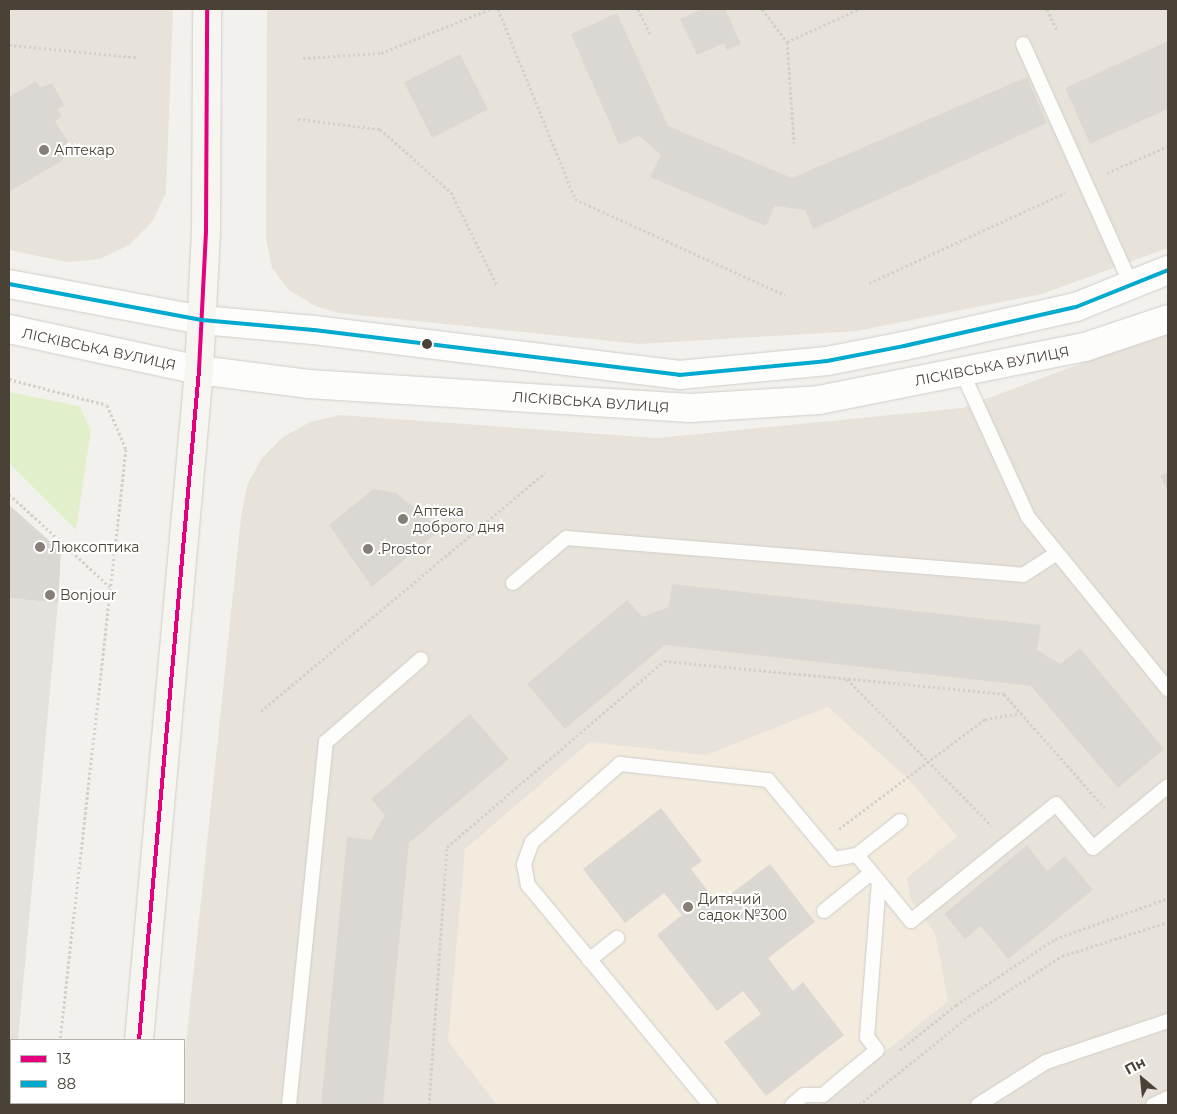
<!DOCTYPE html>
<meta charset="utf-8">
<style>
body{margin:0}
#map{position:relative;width:1177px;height:1114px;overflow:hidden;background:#f3f1ed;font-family:Montserrat,sans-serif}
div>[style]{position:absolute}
.residential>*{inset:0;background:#e8e3da}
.education>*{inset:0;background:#f2ebde}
.green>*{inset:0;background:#e2efcb}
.parking>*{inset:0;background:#e5e2de}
.building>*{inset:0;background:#dbd8d3;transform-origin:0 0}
.path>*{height:3px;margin-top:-1.5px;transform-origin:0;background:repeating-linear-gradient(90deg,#d3d1cb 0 2.5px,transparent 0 5px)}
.roads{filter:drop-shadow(0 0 1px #d0cdc9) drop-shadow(0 0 1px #d0cdc9)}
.service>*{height:14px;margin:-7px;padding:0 7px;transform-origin:7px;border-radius:7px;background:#fdfdfc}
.tertiary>*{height:28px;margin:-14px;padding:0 14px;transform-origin:14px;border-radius:14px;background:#fdfdfc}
.secondary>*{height:28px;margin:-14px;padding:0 14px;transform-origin:14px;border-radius:14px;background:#f7f5f0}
.bus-1>*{height:4px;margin:-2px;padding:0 2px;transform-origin:2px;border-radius:2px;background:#e5007d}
.bus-2>*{height:4px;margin:-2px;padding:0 2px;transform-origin:2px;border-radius:2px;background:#00a9ce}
.dots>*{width:14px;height:14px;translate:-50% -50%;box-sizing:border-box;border:2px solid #fff;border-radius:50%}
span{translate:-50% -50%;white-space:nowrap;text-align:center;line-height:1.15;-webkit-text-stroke:4px #fff;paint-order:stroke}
.poi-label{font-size:14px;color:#4b4237}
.left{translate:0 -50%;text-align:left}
.street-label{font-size:14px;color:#4b4237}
.frame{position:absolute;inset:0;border:10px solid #4b4237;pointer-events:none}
.legend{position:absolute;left:10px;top:1039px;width:175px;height:65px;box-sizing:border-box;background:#fff;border:1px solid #b7b3af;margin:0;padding:6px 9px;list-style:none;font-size:15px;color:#4b4237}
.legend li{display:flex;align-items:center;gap:10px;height:25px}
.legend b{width:25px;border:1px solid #b7b3af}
.north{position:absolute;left:1117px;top:1054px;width:50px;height:50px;-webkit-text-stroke:4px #fff;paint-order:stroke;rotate:332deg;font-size:14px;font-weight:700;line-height:20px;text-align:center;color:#4b4237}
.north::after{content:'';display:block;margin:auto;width:18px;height:22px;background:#4b4237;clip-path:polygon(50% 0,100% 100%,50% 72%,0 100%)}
</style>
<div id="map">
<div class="residential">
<div style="clip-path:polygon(9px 9px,173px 9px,166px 193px,152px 222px,129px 245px,100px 259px,67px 262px,9px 250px)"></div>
<div style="clip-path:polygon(267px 9px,1168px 9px,1168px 248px,1042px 294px,857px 331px,639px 344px,339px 313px,315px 306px,289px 290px,272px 268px,266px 239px)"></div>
<div style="clip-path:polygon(1168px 331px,1168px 1105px,179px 1105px,184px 1103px,184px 1063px,241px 517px,247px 486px,261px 459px,283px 437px,310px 422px,340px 415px,657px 438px,962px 408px)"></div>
</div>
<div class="education">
<div style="clip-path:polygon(828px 707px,907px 778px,957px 836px,907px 878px,911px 900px,935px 933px,948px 1001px,819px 1105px,497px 1105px,448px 1041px,465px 849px,590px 742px,706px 755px)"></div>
</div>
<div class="green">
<div style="clip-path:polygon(9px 392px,79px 406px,91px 430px,76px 530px,9px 463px)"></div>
</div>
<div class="parking">
<div style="clip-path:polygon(9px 598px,58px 603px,18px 1040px,11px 1040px,13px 1105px,9px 1105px)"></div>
</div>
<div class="building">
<div style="clip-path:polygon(702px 9px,725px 9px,741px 44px,727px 50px,724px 43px,697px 55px,680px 19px)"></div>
<div style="clip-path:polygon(617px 13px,668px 126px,792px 178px,1027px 77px,1047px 123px,813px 229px,805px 210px,775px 206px,766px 226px,650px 177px,661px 155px,639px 136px,619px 145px,571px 34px)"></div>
<div style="clip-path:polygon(1168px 41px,1168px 109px,1090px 144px,1065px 88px)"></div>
<div style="left:460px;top:54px;width:62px;height:63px;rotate:63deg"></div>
<div style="clip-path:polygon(36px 81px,40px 88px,52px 83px,65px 106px,57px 109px,62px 116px,55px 121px,68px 142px,63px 148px,63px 160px,9px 192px,9px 97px)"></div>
<div style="clip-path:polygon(1168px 472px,1168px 492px,1160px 476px)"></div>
<div style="clip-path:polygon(373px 489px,396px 493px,441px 529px,372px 587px,329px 525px)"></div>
<div style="clip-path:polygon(9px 505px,61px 551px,58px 603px,9px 598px)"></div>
<div style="clip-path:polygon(672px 584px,1041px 625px,1037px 650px,1060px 664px,1080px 648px,1164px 749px,1118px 788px,1031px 686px,665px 645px,565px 729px,527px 684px,627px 600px,642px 617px,669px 607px)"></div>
<div style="clip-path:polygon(470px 714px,509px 759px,409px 843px,383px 1105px,321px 1105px,347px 837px,371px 840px,385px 815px,371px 799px)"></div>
<div style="clip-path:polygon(661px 808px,702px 861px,691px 869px,718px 904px,770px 864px,815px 922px,768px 958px,793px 991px,803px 982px,844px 1035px,766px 1096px,724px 1042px,761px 1014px,743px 991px,717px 1011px,657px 935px,682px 915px,664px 893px,625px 923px,583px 869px)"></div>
<div style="clip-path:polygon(1027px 845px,1047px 871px,1065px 856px,1093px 890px,1008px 959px,981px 926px,965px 939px,944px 914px)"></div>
</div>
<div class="path">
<div style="left:498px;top:9px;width:205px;rotate:67.9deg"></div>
<div style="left:575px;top:199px;width:231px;rotate:24.6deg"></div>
<div style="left:638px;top:9px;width:28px;rotate:64deg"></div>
<div style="left:762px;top:9px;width:41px;rotate:52.9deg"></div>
<div style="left:787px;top:42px;width:101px;rotate:86deg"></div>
<div style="left:1047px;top:9px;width:23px;rotate:65deg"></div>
<div style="left:787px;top:42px;width:79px;rotate:-24.6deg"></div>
<div style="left:9px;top:45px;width:129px;rotate:5.4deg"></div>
<div style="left:303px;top:58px;width:78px;rotate:-3.7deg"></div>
<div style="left:381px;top:53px;width:118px;rotate:-22deg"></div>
<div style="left:298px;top:119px;width:83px;rotate:7deg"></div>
<div style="left:380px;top:129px;width:95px;rotate:41.6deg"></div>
<div style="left:451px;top:192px;width:104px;rotate:63.7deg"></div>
<div style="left:1107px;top:173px;width:67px;rotate:-23.9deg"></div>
<div style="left:869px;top:283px;width:216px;rotate:-24.7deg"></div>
<div style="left:9px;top:379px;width:101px;rotate:14.9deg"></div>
<div style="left:107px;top:405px;width:48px;rotate:66.6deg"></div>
<div style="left:126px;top:449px;width:595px;rotate:96.37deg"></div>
<div style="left:9px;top:494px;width:137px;rotate:42.6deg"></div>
<div style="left:847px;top:679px;width:206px;rotate:45.4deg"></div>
<div style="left:261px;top:711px;width:371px;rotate:-40deg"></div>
<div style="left:839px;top:829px;width:183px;rotate:-37deg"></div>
<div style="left:985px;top:719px;width:36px;rotate:-9deg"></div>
<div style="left:900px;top:1050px;width:72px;rotate:-38.8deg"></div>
<div style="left:956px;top:1005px;width:119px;rotate:-33.7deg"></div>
<div style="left:1055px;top:939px;width:120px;rotate:-19.9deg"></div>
<div style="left:52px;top:1105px;width:2px;rotate:-63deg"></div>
<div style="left:429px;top:1105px;width:259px;rotate:-86deg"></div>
<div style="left:447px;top:847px;width:286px;rotate:-40.6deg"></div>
<div style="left:664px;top:661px;width:342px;rotate:5.5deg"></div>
<div style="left:1004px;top:694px;width:152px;rotate:48.5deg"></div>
<div style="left:859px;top:1105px;width:141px;rotate:-39deg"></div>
<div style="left:969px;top:1016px;width:111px;rotate:-32.8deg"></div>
<div style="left:1062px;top:956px;width:111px;rotate:-17.8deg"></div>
</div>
<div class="roads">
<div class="service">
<div style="left:1023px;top:44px;width:263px;rotate:65.8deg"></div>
<div style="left:962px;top:372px;width:159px;rotate:65.5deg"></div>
<div style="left:1028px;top:517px;width:222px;rotate:50.9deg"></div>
<div style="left:513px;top:583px;width:70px;rotate:-40.3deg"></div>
<div style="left:566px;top:538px;width:458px;rotate:4.6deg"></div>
<div style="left:1023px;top:575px;width:40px;rotate:-32.9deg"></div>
<div style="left:857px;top:855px;width:85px;rotate:50.7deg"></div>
<div style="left:911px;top:921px;width:186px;rotate:-38.9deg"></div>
<div style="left:1056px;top:804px;width:57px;rotate:49.9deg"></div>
<div style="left:1093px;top:848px;width:97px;rotate:-39.6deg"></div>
<div style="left:824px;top:911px;width:60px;rotate:-39deg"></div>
<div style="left:589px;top:960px;width:36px;rotate:-38deg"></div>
<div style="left:289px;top:1105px;width:365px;rotate:-84.2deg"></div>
<div style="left:326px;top:742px;width:126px;rotate:-41.1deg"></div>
<div style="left:710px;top:1105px;width:286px;rotate:-129.6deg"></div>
<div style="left:528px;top:885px;width:21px;rotate:-101deg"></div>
<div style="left:524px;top:864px;width:23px;rotate:-70deg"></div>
<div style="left:532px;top:842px;width:118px;rotate:-41.6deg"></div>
<div style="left:620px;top:764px;width:149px;rotate:6.2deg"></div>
<div style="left:768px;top:780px;width:103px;rotate:50.1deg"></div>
<div style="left:834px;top:859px;width:23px;rotate:-10deg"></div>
<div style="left:857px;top:855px;width:55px;rotate:-38.3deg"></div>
<div style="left:792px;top:1105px;width:16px;rotate:-40deg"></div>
<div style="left:804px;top:1095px;width:19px"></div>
<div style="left:823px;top:1095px;width:70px;rotate:-39.8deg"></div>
<div style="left:877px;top:1050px;width:16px;rotate:-128deg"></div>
<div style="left:867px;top:1037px;width:155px;rotate:-85.6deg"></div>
<div style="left:978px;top:1105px;width:80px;rotate:-32.3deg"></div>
<div style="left:1046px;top:1062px;width:129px;rotate:-18.6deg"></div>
<div style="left:1153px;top:1105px;width:17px;rotate:-25deg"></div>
</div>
<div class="tertiary">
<div style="left:9px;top:284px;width:196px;rotate:10.6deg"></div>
<div style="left:202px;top:320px;width:112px;rotate:5.1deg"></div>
<div style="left:314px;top:330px;width:368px;rotate:7deg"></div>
<div style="left:679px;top:375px;width:149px;rotate:-5.4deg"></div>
<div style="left:827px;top:361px;width:78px;rotate:-11deg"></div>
<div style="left:904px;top:346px;width:176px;rotate:-12.8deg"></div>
<div style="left:1076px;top:307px;width:99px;rotate:-21.9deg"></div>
<div style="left:9px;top:329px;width:194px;rotate:12.2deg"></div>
<div style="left:199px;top:370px;width:110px;rotate:7.3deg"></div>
<div style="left:308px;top:384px;width:383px;rotate:3.6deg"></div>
<div style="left:690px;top:408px;width:129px;rotate:-3.5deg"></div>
<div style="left:819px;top:400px;width:271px;rotate:-11.3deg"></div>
<div style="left:1085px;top:347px;width:88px;rotate:-18.6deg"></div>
</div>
<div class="secondary">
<div style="left:139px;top:1040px;width:673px;rotate:-84.88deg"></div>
<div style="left:199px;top:370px;width:140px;rotate:-87.1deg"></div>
<div style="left:206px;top:230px;width:221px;rotate:-89.7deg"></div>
<div style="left:133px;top:1105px;width:2px;rotate:-90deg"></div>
</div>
</div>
<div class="bus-1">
<div style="left:139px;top:1040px;width:673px;rotate:-84.88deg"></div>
<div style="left:199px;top:370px;width:140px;rotate:-87.1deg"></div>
<div style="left:206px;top:230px;width:221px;rotate:-89.7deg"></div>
</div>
<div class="bus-2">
<div style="left:9px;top:284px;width:196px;rotate:10.6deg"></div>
<div style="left:202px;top:320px;width:112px;rotate:5.1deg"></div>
<div style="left:314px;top:330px;width:368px;rotate:7deg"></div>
<div style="left:679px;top:375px;width:149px;rotate:-5.4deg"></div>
<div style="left:827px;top:361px;width:78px;rotate:-11deg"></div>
<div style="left:904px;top:346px;width:176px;rotate:-12.8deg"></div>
<div style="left:1076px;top:307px;width:99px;rotate:-21.9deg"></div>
</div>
<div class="dots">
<div style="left:44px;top:150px;background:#867f77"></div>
<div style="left:427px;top:344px;background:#4b4237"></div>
<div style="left:403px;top:519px;background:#867f77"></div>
<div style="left:40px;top:547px;background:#867f77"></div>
<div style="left:368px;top:549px;background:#867f77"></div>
<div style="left:50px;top:595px;background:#867f77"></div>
<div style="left:688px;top:907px;background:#867f77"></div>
</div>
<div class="poi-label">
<span class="left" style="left:54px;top:150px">Аптекар</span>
<span class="left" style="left:413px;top:519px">Аптека<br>доброго дня</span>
<span class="left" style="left:50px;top:547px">Люксоптика</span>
<span class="left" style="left:378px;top:549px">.Prostor</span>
<span class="left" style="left:60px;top:595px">Bonjour</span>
<span class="left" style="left:698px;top:907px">Дитячий<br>садок №300</span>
</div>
<div class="street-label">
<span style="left:99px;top:349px;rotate:12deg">ЛІСКІВСЬКА ВУЛИЦЯ</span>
<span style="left:992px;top:366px;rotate:-11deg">ЛІСКІВСЬКА ВУЛИЦЯ</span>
<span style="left:591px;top:402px;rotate:4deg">ЛІСКІВСЬКА ВУЛИЦЯ</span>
</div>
<div class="frame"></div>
<ul class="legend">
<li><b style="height:6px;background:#e5007d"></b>13</li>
<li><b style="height:6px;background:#00a9ce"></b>88</li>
</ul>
<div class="north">Пн</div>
</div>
